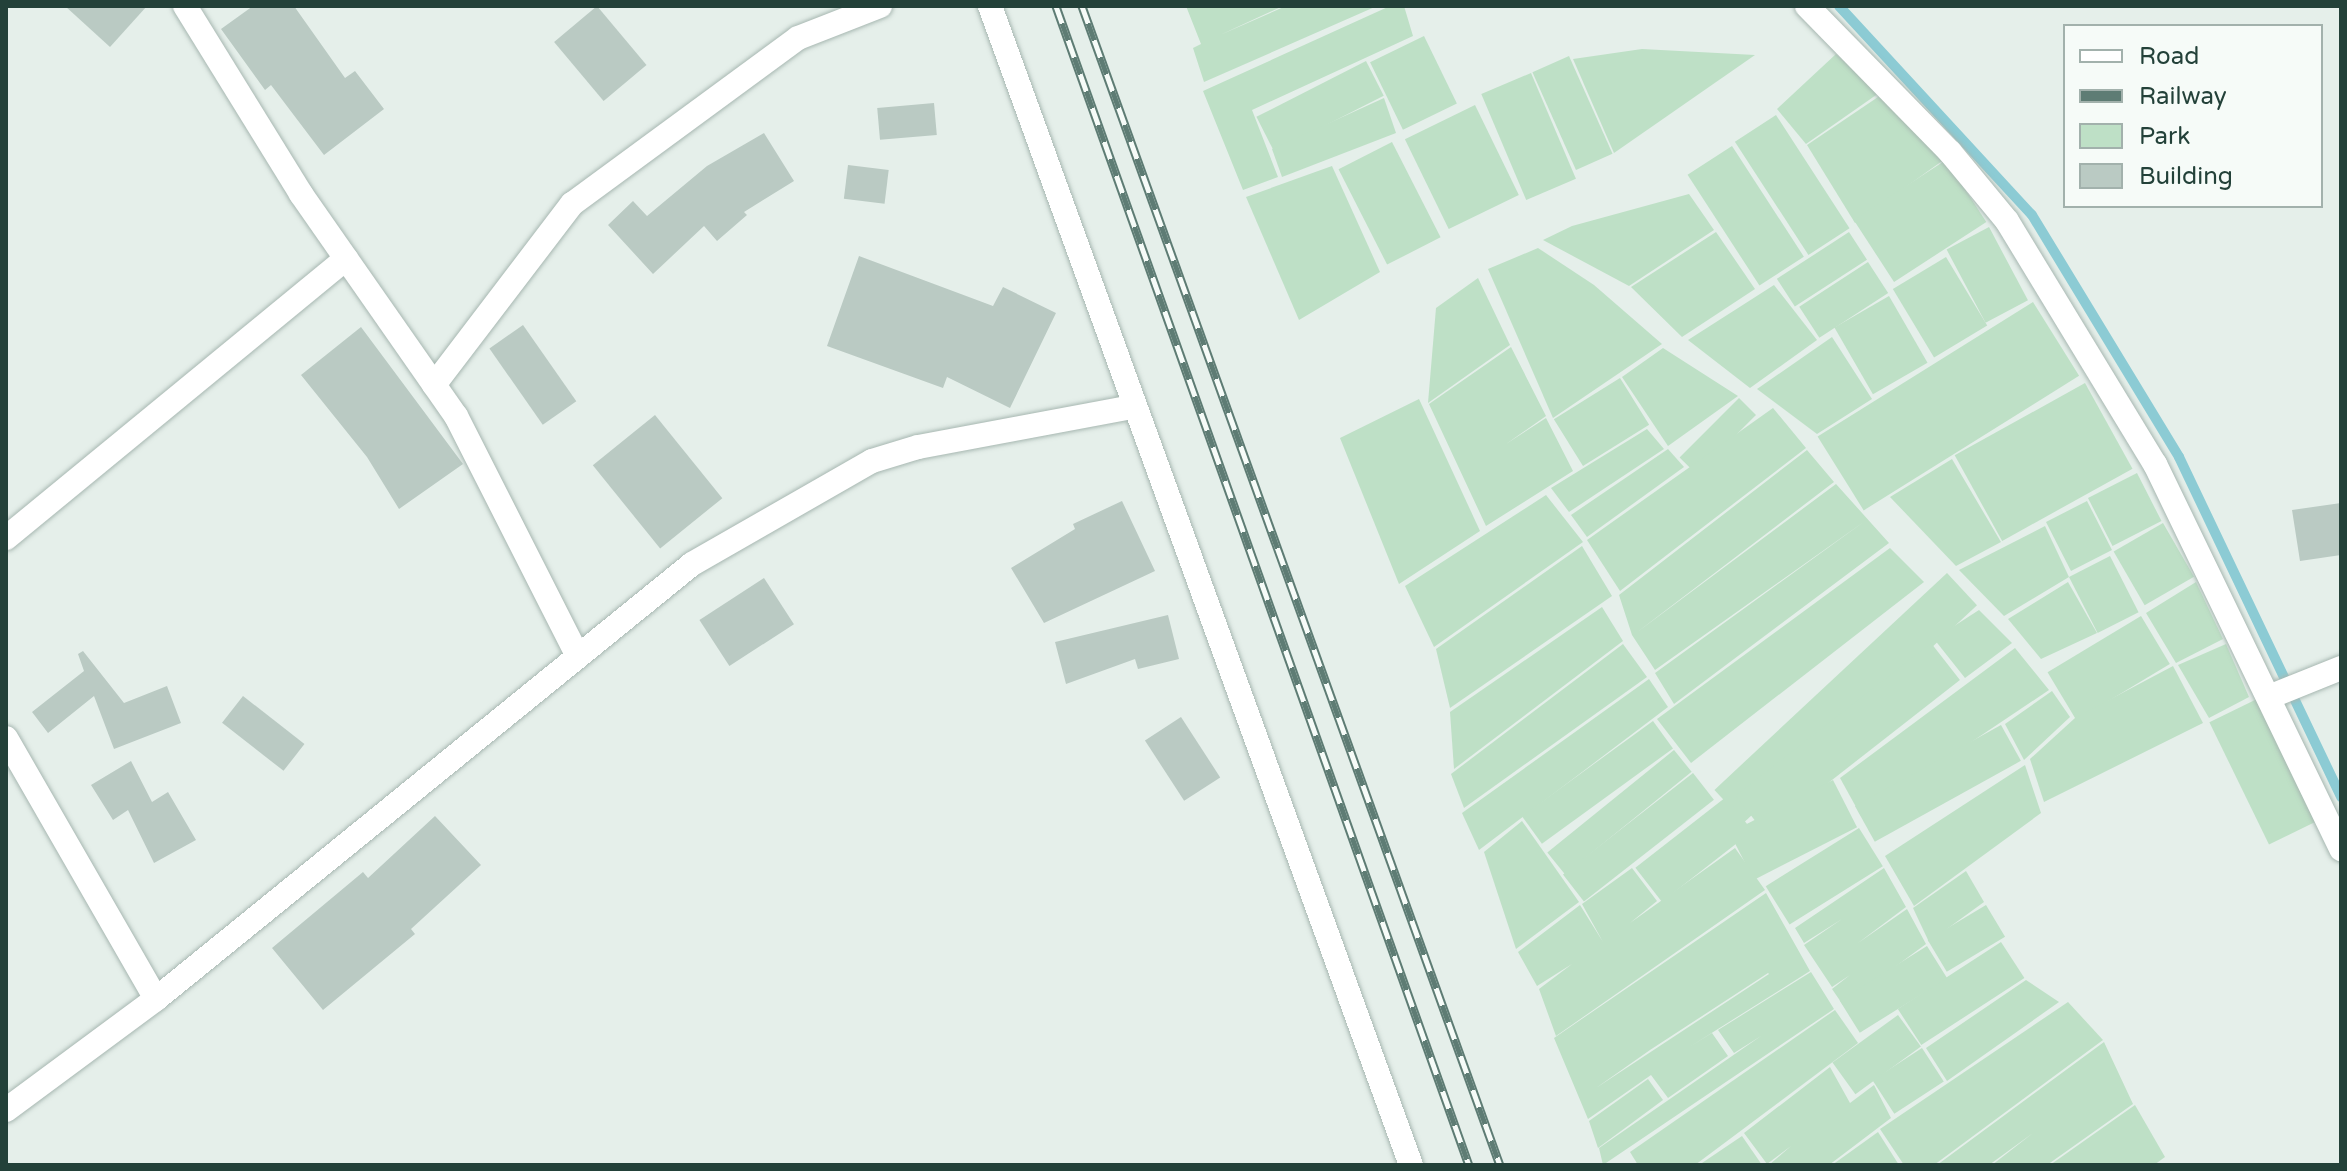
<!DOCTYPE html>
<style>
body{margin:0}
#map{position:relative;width:2347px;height:1171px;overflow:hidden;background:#e5efea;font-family:"Varela Round",sans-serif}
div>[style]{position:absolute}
.green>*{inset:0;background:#bee0c6;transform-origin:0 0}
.stream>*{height:10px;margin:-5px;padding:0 5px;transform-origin:5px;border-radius:5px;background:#8ccbd4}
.building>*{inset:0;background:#bacac3;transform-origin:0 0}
.roads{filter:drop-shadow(0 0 2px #a7b7b1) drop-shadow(0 0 2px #a7b7b1)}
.minor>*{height:24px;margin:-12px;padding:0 12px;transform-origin:12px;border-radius:12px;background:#fff}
.rail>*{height:9px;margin-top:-4.5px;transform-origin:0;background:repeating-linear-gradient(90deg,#f6fbf8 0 18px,#5e7c74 0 36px);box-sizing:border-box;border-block:2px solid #5e7c74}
span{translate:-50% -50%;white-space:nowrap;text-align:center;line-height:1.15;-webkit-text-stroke:6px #f6fbf8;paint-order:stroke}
.frame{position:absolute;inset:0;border:8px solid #234139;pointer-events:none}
.legend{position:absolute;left:2063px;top:24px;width:260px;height:184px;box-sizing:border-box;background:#f6fbf8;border:2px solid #a2b1ac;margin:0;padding:10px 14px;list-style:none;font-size:24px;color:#234139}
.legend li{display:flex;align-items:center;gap:16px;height:40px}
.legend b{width:40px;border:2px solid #a2b1ac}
</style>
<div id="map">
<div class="green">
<div style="clip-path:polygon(1186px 6px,1283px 6px,1220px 35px,1286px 6px,1377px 6px,1204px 82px,1193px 48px,1201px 44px)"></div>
<div style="clip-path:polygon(1390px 6px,1404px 6px,1413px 36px,1252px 110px,1278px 177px,1243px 190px,1203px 91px)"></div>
<div style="left:1424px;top:36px;width:75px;height:60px;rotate:64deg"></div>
<div style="clip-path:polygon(1642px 49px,1755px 55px,1614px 153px,1573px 59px)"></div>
<div style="clip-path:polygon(1836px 54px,1879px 93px,1806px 144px,1777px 109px)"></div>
<div style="left:1569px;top:56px;width:107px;height:40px;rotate:66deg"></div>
<div style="left:1366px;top:61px;width:39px;height:123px;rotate:63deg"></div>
<div style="left:1531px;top:73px;width:115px;height:54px;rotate:67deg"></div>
<div style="clip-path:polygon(1881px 95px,1945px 159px,1855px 223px,1807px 145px)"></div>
<div style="clip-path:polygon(1384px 98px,1396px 133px,1282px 177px,1272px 149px)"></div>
<div style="left:1475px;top:105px;width:100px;height:78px;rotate:64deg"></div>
<div style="left:1776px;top:115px;width:135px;height:49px;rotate:57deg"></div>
<div style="left:1392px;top:142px;width:107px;height:60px;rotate:63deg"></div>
<div style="left:1732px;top:146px;width:132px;height:53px;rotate:57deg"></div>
<div style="left:1946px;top:160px;width:74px;height:110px;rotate:57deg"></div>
<div style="clip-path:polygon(1332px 166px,1380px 272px,1299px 320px,1246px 197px)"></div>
<div style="clip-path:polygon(1689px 194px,1714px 230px,1629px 286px,1543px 240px,1572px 226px)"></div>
<div style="left:1989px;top:227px;width:83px;height:48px;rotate:62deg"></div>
<div style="clip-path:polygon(1716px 232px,1755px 289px,1682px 337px,1631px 287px)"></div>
<div style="left:1849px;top:232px;width:33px;height:86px;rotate:57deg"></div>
<div style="clip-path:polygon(1538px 248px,1594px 285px,1662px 344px,1553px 418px,1488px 269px)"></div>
<div style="left:1946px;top:257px;width:80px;height:62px;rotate:59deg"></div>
<div style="left:1868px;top:262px;width:37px;height:82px;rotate:57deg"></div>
<div style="clip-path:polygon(1478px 278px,1510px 345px,1428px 403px,1436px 308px)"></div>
<div style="clip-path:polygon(1774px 285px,1817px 340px,1750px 388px,1688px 340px)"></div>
<div style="left:1889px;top:296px;width:77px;height:63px;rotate:60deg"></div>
<div style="left:2033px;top:302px;width:87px;height:254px;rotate:58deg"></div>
<div style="clip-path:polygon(1832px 337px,1872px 399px,1817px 434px,1757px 389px)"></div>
<div style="clip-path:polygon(1511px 347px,1546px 416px,1506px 444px,1546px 418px,1573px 471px,1486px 526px,1429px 404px)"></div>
<div style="clip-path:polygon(1663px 348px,1738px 396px,1668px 446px,1622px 377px)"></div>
<div style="left:1620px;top:378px;width:55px;height:78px;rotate:58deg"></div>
<div style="left:2085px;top:383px;width:98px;height:149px;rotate:61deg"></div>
<div style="left:1739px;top:398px;width:24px;height:84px;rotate:45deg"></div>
<div style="clip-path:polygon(1419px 399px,1480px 531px,1399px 584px,1340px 438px)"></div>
<div style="clip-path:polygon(1773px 408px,1806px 448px,1620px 591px,1587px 540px)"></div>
<div style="clip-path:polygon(1647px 429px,1664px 449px,1569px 512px,1551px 488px)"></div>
<div style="clip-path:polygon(1668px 449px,1684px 467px,1587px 537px,1571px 515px)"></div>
<div style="clip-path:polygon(1807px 450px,1834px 482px,1636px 633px,1836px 484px,1889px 543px,1674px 704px,1655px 673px,1865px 521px,1655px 670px,1632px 635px,1619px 595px)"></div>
<div style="clip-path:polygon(1952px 459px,2001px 542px,1956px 566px,1890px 497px)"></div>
<div style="left:2137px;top:473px;width:54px;height:55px;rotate:63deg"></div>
<div style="clip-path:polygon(1546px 495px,1583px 542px,1434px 647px,1405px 586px)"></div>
<div style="left:2087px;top:501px;width:55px;height:46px;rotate:63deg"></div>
<div style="left:2163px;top:523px;width:62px;height:57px;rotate:60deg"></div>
<div style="clip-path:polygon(2045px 526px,2069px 577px,2004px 616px,1959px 570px)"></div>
<div style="clip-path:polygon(1582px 546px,1612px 596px,1450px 708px,1436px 649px)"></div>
<div style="clip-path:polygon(1890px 548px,1924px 582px,1691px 763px,1657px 719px)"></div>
<div style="left:2110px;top:556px;width:63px;height:46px;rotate:63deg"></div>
<div style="left:1947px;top:573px;width:44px;height:318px;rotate:47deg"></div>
<div style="clip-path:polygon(2068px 582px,2097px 633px,2041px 659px,2008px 619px)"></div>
<div style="clip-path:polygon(2196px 582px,2223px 639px,2176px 663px,2146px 613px)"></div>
<div style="clip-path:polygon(1602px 607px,1623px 641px,1454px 769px,1450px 712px)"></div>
<div style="clip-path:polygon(1979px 610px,2012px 643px,1965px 678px,1934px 639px)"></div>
<div style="left:2141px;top:616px;width:56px;height:109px;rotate:59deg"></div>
<div style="left:1931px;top:643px;width:47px;height:248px;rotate:52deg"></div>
<div style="clip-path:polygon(1623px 644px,1647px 677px,1464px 808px,1451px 774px)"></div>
<div style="clip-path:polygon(2226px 644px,2249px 697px,2209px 718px,2178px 665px)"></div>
<div style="clip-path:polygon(2015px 648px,2049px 690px,1861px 816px,1840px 778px)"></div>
<div style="clip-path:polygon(2173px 666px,2203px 723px,2044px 802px,2030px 759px,2075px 718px)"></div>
<div style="clip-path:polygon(1649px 679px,1668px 707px,1479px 850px,1462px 813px)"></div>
<div style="clip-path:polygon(2052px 691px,2070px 717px,2024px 760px,2005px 724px)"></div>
<div style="left:2257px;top:699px;width:136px;height:53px;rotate:64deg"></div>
<div style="left:1653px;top:721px;width:34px;height:162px;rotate:54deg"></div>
<div style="left:2001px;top:725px;width:41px;height:167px;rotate:61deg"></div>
<div style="left:1674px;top:750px;width:28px;height:163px;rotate:51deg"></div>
<div style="clip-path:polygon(2025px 765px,2041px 813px,1914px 906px,1885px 856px)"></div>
<div style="left:1693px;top:773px;width:34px;height:165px;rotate:52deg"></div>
<div style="left:1833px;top:780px;width:53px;height:116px;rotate:63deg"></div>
<div style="left:1726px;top:797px;width:43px;height:115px;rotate:52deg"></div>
<div style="clip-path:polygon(1522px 821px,1579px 902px,1516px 949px,1484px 852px)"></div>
<div style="left:1859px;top:828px;width:45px;height:110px;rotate:58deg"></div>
<div style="clip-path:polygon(1735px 848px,1765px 890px,1556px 1036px,1539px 989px,1572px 964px,1537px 986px,1518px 952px,1580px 905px,1603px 942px,1582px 904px,1632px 868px,1657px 901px,1630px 923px)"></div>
<div style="clip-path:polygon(1884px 868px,1906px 907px,1858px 943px,1907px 909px,1926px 944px,1843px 1005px,1832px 989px,1850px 975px,1832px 987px,1804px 945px,1842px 919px,1804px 943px,1795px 928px)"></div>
<div style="clip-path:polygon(1966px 871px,1984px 902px,1929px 942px,1913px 908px)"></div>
<div style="clip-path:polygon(evenodd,1766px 893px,1810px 971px,1691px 1046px,1712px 1033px,1728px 1056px,1668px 1098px,1651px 1075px,1588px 1119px,1554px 1038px,1766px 893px,1768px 973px,1769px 974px,1596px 1088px,1650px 1050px,1768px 973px)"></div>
<div style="left:1986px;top:905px;width:37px;height:68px;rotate:59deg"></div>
<div style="left:2001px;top:942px;width:43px;height:123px;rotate:57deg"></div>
<div style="left:1927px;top:946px;width:38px;height:103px;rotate:58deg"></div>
<div style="clip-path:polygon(1811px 972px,1834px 1009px,1603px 1165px,1599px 1148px,1761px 1036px,1734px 1053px,1718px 1030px)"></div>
<div style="clip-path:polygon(2026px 980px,2059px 1002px,1947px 1081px,1926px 1048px)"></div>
<div style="clip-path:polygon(2068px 1002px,2103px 1040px,1934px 1165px,1904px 1165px,1880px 1129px)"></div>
<div style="clip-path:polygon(1835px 1010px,1858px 1043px,1695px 1165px,1638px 1165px,1630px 1152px)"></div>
<div style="left:1898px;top:1015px;width:39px;height:81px;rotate:54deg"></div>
<div style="clip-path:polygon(2104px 1042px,2133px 1104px,2047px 1165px,1992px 1165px,2033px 1133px,1989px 1165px,1937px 1165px)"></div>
<div style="left:1922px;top:1048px;width:40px;height:59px;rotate:57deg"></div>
<div style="clip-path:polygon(1830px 1067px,1850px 1103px,1874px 1085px,1891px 1118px,1829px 1165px,1769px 1165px,1791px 1146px,1767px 1164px,1744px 1133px)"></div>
<div style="clip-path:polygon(1648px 1079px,1663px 1100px,1598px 1148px,1589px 1121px)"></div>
<div style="clip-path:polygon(2135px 1105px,2165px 1157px,2154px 1165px,2050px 1165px)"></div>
<div style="clip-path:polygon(1878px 1132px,1899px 1165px,1832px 1165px)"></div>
<div style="clip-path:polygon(1742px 1136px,1762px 1165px,1699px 1165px)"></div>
</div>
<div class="stream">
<div style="left:1839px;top:6px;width:284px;rotate:47.3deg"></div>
<div style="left:2032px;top:215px;width:283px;rotate:58.7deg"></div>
<div style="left:2179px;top:457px;width:377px;rotate:64.5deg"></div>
</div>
<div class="building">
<div style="clip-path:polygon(65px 6px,147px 6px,110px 47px)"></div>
<div style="clip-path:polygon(253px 6px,294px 6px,345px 78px,355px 71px,384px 109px,324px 155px,271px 85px,265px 90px,221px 29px)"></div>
<div style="left:597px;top:6px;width:77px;height:56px;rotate:50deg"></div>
<div style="left:934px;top:103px;width:32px;height:57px;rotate:85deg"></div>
<div style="clip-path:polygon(764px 133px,794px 181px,744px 212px,747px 215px,717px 241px,704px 226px,653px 274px,608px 225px,633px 201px,647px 216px,707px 166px)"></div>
<div style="left:848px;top:165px;width:41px;height:34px;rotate:7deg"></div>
<div style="clip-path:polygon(859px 256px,993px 306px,1003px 287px,1056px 313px,1010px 408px,947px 377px,943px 388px,827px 346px)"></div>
<div style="left:523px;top:325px;width:93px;height:41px;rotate:55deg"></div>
<div style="clip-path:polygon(361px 327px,463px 464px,399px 509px,367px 457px,301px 375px)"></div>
<div style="left:655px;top:415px;width:107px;height:80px;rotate:51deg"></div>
<div style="clip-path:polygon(1122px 501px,1155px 571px,1044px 623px,1011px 568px,1075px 529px,1073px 524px)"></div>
<div style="clip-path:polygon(2341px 503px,2341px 555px,2300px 561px,2292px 510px)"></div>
<div style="left:764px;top:578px;width:55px;height:77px;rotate:57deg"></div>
<div style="clip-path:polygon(1168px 615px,1179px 659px,1138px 669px,1135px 659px,1066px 684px,1055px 642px)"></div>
<div style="clip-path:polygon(83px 651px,124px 703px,167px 686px,181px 723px,114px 749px,94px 696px,48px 733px,32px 712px,84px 671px,78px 654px)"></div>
<div style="left:243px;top:696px;width:78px;height:34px;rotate:38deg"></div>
<div style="left:1181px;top:717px;width:72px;height:43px;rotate:57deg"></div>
<div style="clip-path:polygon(131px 761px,152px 802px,168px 792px,196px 840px,154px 863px,128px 810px,113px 820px,91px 785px)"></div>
<div style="clip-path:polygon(435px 816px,481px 865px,411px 929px,415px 934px,323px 1010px,272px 948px,363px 872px,368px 878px)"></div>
</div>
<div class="roads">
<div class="minor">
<div style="left:185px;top:6px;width:221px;rotate:58.3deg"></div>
<div style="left:301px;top:194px;width:271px;rotate:55.1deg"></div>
<div style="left:456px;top:416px;width:267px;rotate:63.1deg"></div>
<div style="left:990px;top:6px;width:1233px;rotate:70.04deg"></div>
<div style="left:1807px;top:6px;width:204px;rotate:45.6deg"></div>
<div style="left:1950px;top:152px;width:89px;rotate:50.4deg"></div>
<div style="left:2007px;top:221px;width:285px;rotate:58.7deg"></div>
<div style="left:2155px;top:464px;width:428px;rotate:64.2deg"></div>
<div style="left:434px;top:385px;width:228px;rotate:-52.7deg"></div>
<div style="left:572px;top:204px;width:280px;rotate:-36.3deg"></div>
<div style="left:798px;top:38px;width:88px;rotate:-21.3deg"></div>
<div style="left:6px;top:538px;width:440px;rotate:-39.4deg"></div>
<div style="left:2269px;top:697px;width:78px;rotate:-21.9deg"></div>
<div style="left:6px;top:738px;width:301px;rotate:60.1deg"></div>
<div style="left:6px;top:1110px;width:187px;rotate:-36.5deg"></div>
<div style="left:156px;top:999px;width:690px;rotate:-39.06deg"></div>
<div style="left:692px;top:564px;width:207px;rotate:-29.8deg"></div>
<div style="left:872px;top:461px;width:48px;rotate:-16.9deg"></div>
<div style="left:918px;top:447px;width:218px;rotate:-10.6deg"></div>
</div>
</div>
<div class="rail">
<div style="left:1056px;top:6px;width:1230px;rotate:70.39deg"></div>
<div style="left:1082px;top:6px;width:1232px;rotate:70.17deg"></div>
</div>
<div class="frame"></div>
<ul class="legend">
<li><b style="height:10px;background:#fff"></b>Road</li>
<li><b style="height:10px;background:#5e7c74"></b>Railway</li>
<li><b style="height:22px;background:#bee0c6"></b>Park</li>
<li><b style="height:22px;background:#bacac3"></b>Building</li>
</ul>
</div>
